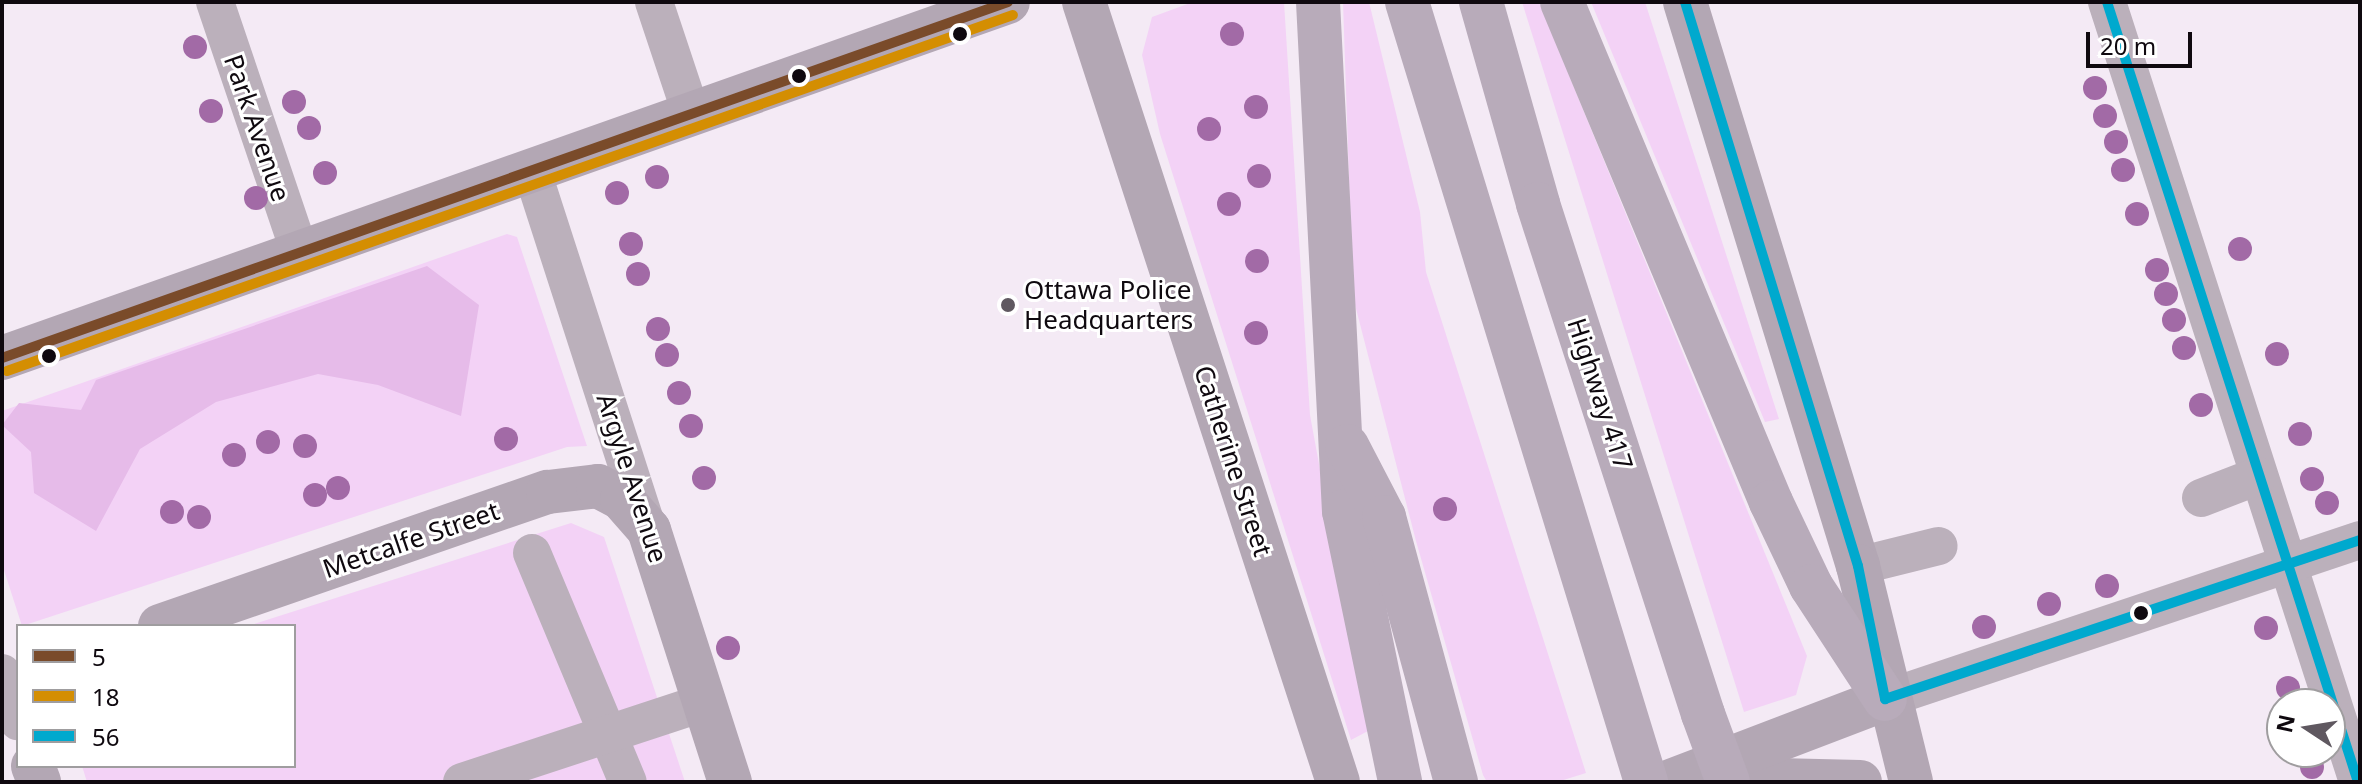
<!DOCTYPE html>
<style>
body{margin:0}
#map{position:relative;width:2362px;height:784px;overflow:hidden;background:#f4eaf5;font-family:"Noto Sans",sans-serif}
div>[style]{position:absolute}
.green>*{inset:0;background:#f3d2f6}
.forest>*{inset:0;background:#e6bbe9}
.minor>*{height:38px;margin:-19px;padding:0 19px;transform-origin:19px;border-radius:19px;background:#bbb0bb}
.major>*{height:44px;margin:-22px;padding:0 22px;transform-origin:22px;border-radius:22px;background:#b3a7b4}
.highway>*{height:44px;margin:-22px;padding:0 22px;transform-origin:22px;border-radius:22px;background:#b8abba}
.highway-bridge>*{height:44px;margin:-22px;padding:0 22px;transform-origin:22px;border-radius:22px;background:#b8abba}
.bus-1>*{height:10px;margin:-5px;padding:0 5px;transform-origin:5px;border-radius:5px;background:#7a4b2a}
.bus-2>*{height:10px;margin:-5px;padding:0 5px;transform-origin:5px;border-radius:5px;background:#d48e02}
.bus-3>*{height:10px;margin:-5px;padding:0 5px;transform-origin:5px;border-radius:5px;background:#00a9ce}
.trees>*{width:24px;height:24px;margin:-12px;border-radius:50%;background:#a26aa6}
.dots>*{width:22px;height:22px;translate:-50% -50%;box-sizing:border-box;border:4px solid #fff;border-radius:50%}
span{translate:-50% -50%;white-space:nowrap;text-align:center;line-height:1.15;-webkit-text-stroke:6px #fff;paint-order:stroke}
.street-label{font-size:26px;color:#0f090f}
.poi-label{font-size:26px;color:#0f090f}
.left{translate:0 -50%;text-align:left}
.frame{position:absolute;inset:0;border:4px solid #0f090f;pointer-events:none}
.legend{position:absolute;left:16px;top:624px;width:280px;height:144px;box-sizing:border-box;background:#fff;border:2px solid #9f9d9f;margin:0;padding:10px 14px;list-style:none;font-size:24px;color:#0f090f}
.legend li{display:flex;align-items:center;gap:16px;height:40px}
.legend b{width:40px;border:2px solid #9f9d9f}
.north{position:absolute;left:2266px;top:688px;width:80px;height:80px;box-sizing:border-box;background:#fff;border:2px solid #9f9d9f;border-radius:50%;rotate:282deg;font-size:22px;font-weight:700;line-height:32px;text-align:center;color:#0f090f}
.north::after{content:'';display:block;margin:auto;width:28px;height:36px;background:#5f5860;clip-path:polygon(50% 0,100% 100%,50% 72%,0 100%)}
.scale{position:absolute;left:2086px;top:32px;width:106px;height:36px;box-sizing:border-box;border:4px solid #0f090f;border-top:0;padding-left:10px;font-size:24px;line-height:28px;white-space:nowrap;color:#0f090f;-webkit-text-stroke:6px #fff;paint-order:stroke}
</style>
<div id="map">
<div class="green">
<div style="clip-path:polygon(1193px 2px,1284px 2px,1310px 415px,1368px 731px,1351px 740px,1160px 134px,1142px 55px,1152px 17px)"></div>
<div style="clip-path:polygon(1343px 2px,1369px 2px,1420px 212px,1426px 272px,1586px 773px,1557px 782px,1487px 782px,1483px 775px,1416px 541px,1353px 297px)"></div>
<div style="clip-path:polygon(1522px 2px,1539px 2px,1807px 656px,1796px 695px,1744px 712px)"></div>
<div style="clip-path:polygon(1591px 2px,1645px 2px,1779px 419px,1765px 422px)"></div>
<div style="clip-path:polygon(507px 234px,517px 237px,587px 446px,567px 447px,22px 626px,2px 564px,2px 411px)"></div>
<div style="clip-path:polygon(571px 523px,604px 537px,685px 782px,87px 782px,82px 766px,294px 766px,294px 626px,248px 626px)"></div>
</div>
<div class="forest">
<div style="clip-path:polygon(427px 266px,479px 305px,461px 416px,378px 385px,318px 374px,216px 402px,140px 449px,96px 531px,34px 493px,31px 452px,2px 425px,19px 403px,81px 410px,96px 380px)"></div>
</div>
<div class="minor">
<div style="left:215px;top:2px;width:265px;rotate:71.3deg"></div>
<div style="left:654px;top:2px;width:120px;rotate:71.6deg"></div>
<div style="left:2107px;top:2px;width:819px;rotate:72.16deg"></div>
<div style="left:533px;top:174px;width:373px;rotate:72.1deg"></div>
<div style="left:2201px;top:498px;width:61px;rotate:-21.1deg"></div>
<div style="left:532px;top:553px;width:248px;rotate:67.3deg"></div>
<div style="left:1858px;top:566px;width:83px;rotate:-13.9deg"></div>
<div style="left:2px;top:673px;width:51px;rotate:71.6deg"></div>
<div style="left:1885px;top:699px;width:501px;rotate:-18.51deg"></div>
<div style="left:462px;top:782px;width:253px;rotate:-18.2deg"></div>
</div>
<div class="major">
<div style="left:1084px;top:2px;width:820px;rotate:71.96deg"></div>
<div style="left:1685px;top:2px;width:590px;rotate:72.95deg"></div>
<div style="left:1858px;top:566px;width:222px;rotate:76.2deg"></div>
<div style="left:2px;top:358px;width:1067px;rotate:-19.49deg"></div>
<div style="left:160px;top:626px;width:410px;rotate:-19.1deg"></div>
<div style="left:548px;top:492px;width:50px;rotate:-6.8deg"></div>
<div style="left:598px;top:486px;width:27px;rotate:28deg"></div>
<div style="left:622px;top:499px;width:41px;rotate:48.9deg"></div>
<div style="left:649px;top:530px;width:265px;rotate:72.2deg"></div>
<div style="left:33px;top:766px;width:17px;rotate:69deg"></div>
<div style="left:1700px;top:778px;width:160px;rotate:1.4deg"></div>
<div style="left:1668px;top:782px;width:232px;rotate:-20.9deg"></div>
</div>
<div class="highway">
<div style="left:1318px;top:2px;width:510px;rotate:87.08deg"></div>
<div style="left:1344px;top:511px;width:277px;rotate:78.3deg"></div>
<div style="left:1407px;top:2px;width:816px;rotate:72.96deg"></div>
<div style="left:1481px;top:2px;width:210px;rotate:74.2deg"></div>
<div style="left:1538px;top:204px;width:536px;rotate:72.07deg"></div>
<div style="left:1562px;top:2px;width:542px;rotate:67.32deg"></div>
<div style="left:1771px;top:502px;width:93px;rotate:64.5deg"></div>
<div style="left:1811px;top:586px;width:135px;rotate:56.8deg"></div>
<div style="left:1347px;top:446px;width:80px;rotate:62.5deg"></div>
<div style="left:1384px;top:517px;width:275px;rotate:74.8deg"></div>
</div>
<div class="highway-bridge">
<div style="left:1703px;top:714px;width:72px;rotate:69.8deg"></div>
</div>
<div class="bus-1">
<div style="left:2px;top:358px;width:1067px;rotate:-19.49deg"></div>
</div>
<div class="bus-2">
<div style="left:7px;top:371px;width:1067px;rotate:-19.49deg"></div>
</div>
<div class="bus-3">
<div style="left:1685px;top:2px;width:590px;rotate:72.95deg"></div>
<div style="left:1858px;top:566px;width:136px;rotate:78.5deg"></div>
<div style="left:1885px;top:699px;width:501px;rotate:-18.51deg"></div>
<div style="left:2107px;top:2px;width:819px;rotate:72.16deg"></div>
</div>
<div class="trees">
<div style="left:1232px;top:34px"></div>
<div style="left:195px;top:47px"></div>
<div style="left:2095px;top:88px"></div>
<div style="left:294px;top:102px"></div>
<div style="left:1256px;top:107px"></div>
<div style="left:211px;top:111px"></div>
<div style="left:2105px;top:116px"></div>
<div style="left:309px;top:128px"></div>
<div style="left:1209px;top:129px"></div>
<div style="left:2116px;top:142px"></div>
<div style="left:2123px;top:170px"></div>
<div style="left:325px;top:173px"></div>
<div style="left:1259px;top:176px"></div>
<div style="left:657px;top:177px"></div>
<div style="left:617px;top:193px"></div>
<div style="left:256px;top:198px"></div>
<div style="left:1229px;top:204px"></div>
<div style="left:2137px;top:214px"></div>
<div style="left:631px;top:244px"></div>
<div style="left:2240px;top:249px"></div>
<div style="left:1257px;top:261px"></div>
<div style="left:2157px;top:270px"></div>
<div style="left:638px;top:274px"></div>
<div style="left:2166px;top:294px"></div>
<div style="left:2174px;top:320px"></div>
<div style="left:658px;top:329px"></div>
<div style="left:1256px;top:333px"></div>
<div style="left:2184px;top:348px"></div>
<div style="left:2277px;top:354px"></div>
<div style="left:667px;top:355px"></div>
<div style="left:679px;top:393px"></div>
<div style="left:2201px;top:405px"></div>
<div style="left:691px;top:426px"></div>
<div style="left:2300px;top:434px"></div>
<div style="left:506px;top:439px"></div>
<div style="left:268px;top:442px"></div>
<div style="left:305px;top:446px"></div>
<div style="left:234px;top:455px"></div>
<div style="left:704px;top:478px"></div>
<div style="left:2312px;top:479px"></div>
<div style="left:338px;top:488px"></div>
<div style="left:315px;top:495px"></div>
<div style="left:2327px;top:503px"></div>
<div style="left:1445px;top:509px"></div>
<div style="left:172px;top:512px"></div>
<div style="left:199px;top:517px"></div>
<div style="left:2107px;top:586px"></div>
<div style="left:2049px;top:604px"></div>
<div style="left:1984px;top:627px"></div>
<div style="left:2266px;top:628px"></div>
<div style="left:728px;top:648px"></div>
<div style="left:2288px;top:688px"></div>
<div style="left:2312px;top:767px"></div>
</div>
<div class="dots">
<div style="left:960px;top:34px;background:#0f090f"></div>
<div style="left:799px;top:76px;background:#0f090f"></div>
<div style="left:1008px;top:305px;background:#5f5860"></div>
<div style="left:49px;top:356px;background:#0f090f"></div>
<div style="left:2141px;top:613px;background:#0f090f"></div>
</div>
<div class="street-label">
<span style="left:257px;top:128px;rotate:71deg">Park Avenue</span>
<span style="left:1600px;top:394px;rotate:72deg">Highway 417</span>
<span style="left:1233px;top:461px;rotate:72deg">Catherine Street</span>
<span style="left:632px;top:478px;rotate:72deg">Argyle Avenue</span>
<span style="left:411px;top:540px;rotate:-19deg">Metcalfe Street</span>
</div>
<div class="poi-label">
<span class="left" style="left:1024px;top:305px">Ottawa Police<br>Headquarters</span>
</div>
<div class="frame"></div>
<ul class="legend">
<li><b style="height:10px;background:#7a4b2a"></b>5</li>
<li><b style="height:10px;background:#d48e02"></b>18</li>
<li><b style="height:10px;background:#00a9ce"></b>56</li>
</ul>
<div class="north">N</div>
<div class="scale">20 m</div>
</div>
